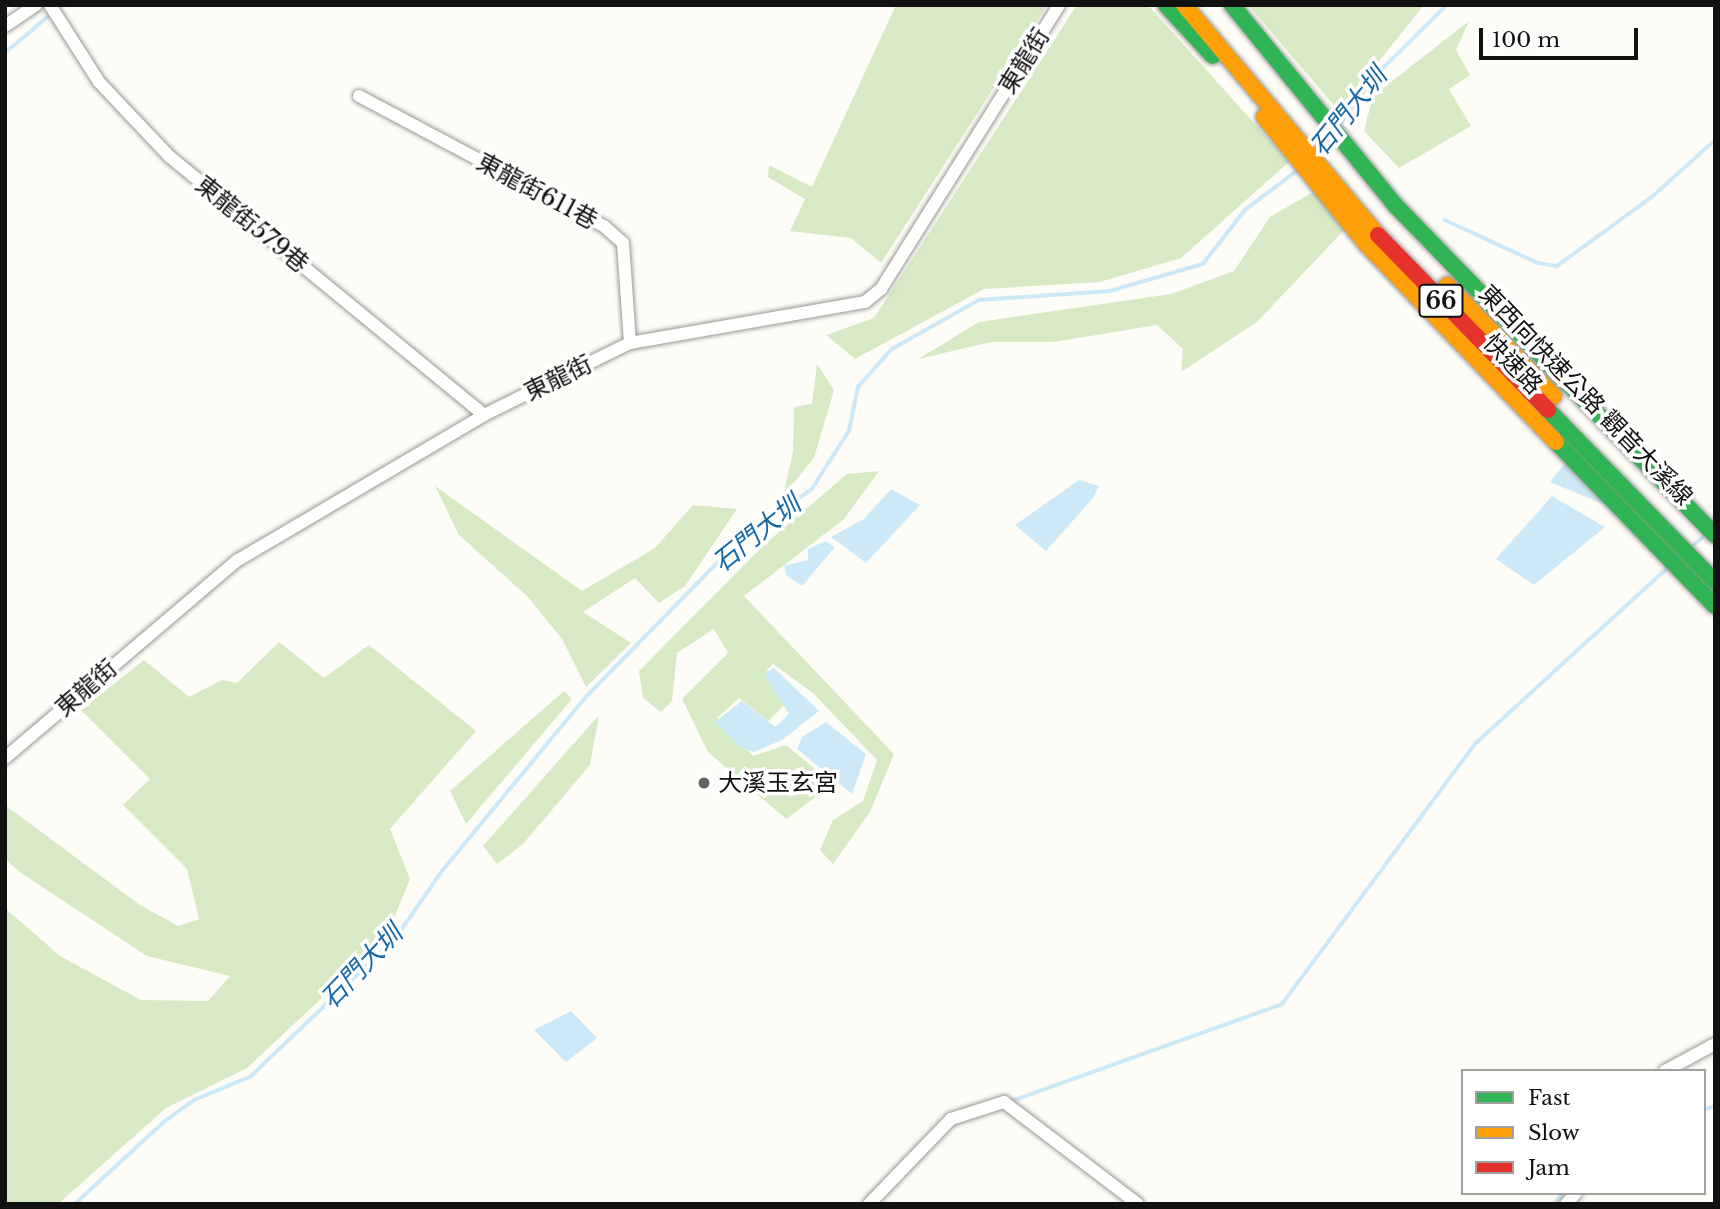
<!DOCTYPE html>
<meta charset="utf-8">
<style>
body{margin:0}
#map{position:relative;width:1720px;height:1209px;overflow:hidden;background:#fdfcf7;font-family:"Libre Baskerville","Noto Sans TC",serif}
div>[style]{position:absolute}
.forest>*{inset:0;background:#d8eac5}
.water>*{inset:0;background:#cde8f7}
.stream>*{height:3.5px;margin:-1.75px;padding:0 1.75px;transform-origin:1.75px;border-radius:1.75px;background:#cde8f7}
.roads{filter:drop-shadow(0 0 2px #979795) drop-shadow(0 0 2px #979795)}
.street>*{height:12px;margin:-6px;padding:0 6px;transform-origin:6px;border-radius:6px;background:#fffffe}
.fast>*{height:16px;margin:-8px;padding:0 8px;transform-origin:8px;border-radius:8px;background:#30b455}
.slow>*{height:16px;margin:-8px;padding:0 8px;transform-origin:8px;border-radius:8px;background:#ff9f0a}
.jam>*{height:16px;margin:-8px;padding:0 8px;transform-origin:8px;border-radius:8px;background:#e5322d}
.dots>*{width:19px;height:19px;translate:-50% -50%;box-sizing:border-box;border:4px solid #fff;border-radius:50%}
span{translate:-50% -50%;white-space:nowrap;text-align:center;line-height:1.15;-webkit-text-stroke:7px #fff;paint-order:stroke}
.shield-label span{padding:2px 5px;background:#fff;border:2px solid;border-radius:5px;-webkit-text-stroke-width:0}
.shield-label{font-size:23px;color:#111;font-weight:700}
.street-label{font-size:24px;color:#111}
.poi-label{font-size:24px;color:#111}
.left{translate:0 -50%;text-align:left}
.water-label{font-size:26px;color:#1768a6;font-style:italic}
.frame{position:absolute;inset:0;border:7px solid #111;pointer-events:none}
.legend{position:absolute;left:1461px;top:1069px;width:245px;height:126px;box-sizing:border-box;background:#fff;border:2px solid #a0a0a0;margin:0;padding:9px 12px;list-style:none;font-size:21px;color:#111}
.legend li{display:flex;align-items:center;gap:14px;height:35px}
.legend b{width:35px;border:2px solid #a0a0a0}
.scale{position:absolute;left:1479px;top:28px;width:159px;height:32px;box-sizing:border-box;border:4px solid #111;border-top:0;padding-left:9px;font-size:21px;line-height:24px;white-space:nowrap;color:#111;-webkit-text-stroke:5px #fff;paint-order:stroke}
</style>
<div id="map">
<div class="forest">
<div style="clip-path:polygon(896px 5px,1047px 5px,881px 263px,851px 238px,790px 231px,805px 199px,768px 177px,769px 165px,812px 187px)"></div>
<div style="clip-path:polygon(1077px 5px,1148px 5px,1289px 162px,1181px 258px,1100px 282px,984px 289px,855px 359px,826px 335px,874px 318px)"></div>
<div style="clip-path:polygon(1248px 5px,1424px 5px,1339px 111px)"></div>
<div style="clip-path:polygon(1469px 21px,1456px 50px,1470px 75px,1449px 89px,1471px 126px,1399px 168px,1364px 131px,1373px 96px)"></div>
<div style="clip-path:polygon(1313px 192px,1347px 227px,1257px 322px,1181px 372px,1183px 349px,1157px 325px,1054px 342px,991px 342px,918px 359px,979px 322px,1171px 294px,1234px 271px,1270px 217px)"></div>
<div style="clip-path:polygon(817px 364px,834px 390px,814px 458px,783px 496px,793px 452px,794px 407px,812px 404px)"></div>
<div style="clip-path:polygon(879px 471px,844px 519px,744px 596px,894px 754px,870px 812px,833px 864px,820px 850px,833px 820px,863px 801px,877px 760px,813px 693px,773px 664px,767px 670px,784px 705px,768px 721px,739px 698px,717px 718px,753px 756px,786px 745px,833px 784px,786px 819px,708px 752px,682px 699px,728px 653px,714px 629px,677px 653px,672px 701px,661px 712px,643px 698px,639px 671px,765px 544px,847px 474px)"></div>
<div style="clip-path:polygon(435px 486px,582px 591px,655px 548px,693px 505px,737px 509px,685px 586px,659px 603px,635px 578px,583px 612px,631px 643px,586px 687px,562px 639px,528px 597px,459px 535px)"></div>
<div style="clip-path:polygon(279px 642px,324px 678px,369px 645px,476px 731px,390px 829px,410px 879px,386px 938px,247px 1068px,166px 1108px,58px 1204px,5px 1204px,5px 908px,60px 956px,141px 1000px,208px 1001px,230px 976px,147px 956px,21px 873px,5px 859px,5px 805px,140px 905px,178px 926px,199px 919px,187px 869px,123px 805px,150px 779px,81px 710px,144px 660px,189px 697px,222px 680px,237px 683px)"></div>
<div style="clip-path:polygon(564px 691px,572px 699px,466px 824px,450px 791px)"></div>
<div style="clip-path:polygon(599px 715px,590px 765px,523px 844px,497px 864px,483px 846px)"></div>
</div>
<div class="water">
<div style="clip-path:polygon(1567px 461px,1608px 506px,1550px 482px)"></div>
<div style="clip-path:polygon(1079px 480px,1099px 486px,1093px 498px,1046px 551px,1015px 525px)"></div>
<div style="clip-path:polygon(891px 489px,920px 505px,866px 563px,831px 537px,864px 519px)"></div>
<div style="clip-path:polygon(1552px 496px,1605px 527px,1534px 585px,1496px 559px)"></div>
<div style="clip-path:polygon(825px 541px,835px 547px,802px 586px,787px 576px,784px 566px,808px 560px,808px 549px)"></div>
<div style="clip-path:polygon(774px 668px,819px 711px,782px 740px,754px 752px,740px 747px,715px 722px,742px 701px,775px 727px,789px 714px,764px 674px)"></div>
<div style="clip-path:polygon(826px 722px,866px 754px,852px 794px,797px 749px,802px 737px)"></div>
<div style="clip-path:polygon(571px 1011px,597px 1038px,566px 1062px,534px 1030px)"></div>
</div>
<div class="stream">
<div style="left:5px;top:53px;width:60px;rotate:-40.3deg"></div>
<div style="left:1338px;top:127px;width:64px;rotate:-53.8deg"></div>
<div style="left:1376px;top:75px;width:100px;rotate:-44.6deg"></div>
<div style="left:1320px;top:152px;width:20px;rotate:-53deg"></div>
<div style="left:1445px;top:220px;width:102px;rotate:24.8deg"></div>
<div style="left:1538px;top:263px;width:19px;rotate:9deg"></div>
<div style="left:1557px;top:266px;width:117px;rotate:-36deg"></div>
<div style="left:1652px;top:197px;width:85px;rotate:-42.1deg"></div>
<div style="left:1691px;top:547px;width:21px;rotate:-39deg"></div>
<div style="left:1009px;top:1102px;width:290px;rotate:-19.7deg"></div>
<div style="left:1282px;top:1004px;width:325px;rotate:-53.4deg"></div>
<div style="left:1476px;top:743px;width:263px;rotate:-42.4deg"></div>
<div style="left:1704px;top:1110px;width:12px;rotate:-20deg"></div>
<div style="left:75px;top:1204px;width:121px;rotate:-42.7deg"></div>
<div style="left:164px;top:1122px;width:37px;rotate:-36deg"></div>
<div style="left:194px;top:1100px;width:61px;rotate:-22.3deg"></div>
<div style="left:250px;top:1077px;width:200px;rotate:-43.6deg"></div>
<div style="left:395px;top:939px;width:83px;rotate:-55.3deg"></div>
<div style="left:442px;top:871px;width:226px;rotate:-50.4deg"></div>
<div style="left:586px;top:697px;width:216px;rotate:-45.6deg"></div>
<div style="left:737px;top:543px;width:92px;rotate:-35.8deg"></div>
<div style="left:812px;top:489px;width:69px;rotate:-57.5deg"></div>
<div style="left:849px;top:431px;width:45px;rotate:-78.4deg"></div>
<div style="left:858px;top:387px;width:51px;rotate:-48.2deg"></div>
<div style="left:892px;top:349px;width:100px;rotate:-29.4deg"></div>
<div style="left:979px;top:300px;width:131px;rotate:-3.9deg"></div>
<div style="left:1110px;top:291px;width:97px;rotate:-16.2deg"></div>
<div style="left:1203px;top:264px;width:68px;rotate:-52.1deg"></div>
<div style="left:1245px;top:210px;width:66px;rotate:-37deg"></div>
<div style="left:1554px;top:1204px;width:14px;rotate:-51deg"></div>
</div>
<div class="roads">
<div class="street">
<div style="left:50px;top:5px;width:91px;rotate:57.5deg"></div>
<div style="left:99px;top:82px;width:103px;rotate:46.6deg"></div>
<div style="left:170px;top:157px;width:406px;rotate:39.4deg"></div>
<div style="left:5px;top:26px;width:37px;rotate:-34deg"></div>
<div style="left:359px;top:96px;width:279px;rotate:28deg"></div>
<div style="left:605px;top:227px;width:24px;rotate:42deg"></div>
<div style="left:623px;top:243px;width:100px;rotate:86deg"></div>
<div style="left:5px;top:758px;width:306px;rotate:-40.4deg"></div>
<div style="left:238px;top:560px;width:286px;rotate:-30.5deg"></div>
<div style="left:484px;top:415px;width:163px;rotate:-26.3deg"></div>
<div style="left:630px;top:343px;width:239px;rotate:-9.9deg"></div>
<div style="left:865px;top:302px;width:21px;rotate:-39deg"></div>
<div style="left:881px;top:289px;width:335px;rotate:-57.9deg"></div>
<div style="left:1665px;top:1071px;width:57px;rotate:-28.4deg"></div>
<div style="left:869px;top:1204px;width:118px;rotate:-46deg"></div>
<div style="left:951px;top:1119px;width:56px;rotate:-17.8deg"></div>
<div style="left:1004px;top:1102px;width:168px;rotate:37.3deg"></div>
<div style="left:1566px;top:1204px;width:15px;rotate:-48deg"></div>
</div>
<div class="fast">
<div style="left:1166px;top:5px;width:69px;rotate:47.3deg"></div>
<div style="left:1232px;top:5px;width:261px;rotate:50.8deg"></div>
<div style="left:1397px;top:207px;width:457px;rotate:45.9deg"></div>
<div style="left:1548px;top:410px;width:240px;rotate:45.8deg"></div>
<div style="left:1556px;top:442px;width:228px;rotate:45.9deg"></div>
</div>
<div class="slow">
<div style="left:1184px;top:5px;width:301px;rotate:49.9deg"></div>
<div style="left:1264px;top:117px;width:164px;rotate:51.2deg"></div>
<div style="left:1367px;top:245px;width:273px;rotate:46.2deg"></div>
<div style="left:1447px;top:285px;width:154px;rotate:46.1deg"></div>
</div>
<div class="jam">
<div style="left:1378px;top:235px;width:244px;rotate:45.8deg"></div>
</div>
</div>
<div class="dots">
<div style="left:704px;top:783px;background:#646362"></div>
</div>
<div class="shield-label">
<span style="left:1441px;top:301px">66</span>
</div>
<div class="street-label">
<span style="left:1024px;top:61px;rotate:-58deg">東龍街</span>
<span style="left:537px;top:191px;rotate:28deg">東龍街611巷</span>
<span style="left:252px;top:224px;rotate:39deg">東龍街579巷</span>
<span style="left:1513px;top:364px;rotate:46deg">快速路</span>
<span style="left:558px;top:378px;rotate:-26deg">東龍街</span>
<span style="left:1586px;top:395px;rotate:46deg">東西向快速公路 觀音大溪線</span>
<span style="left:86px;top:688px;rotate:-41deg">東龍街</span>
</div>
<div class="poi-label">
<span class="left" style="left:718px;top:783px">大溪玉玄宮</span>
</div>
<div class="water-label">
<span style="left:1349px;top:112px;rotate:-51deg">石門大圳</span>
<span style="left:757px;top:534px;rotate:-39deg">石門大圳</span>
<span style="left:362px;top:967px;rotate:-46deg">石門大圳</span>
</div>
<div class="frame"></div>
<ul class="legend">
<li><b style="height:9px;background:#30b455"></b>Fast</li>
<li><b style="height:9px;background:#ff9f0a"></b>Slow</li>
<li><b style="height:9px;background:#e5322d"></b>Jam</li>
</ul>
<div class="scale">100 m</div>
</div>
